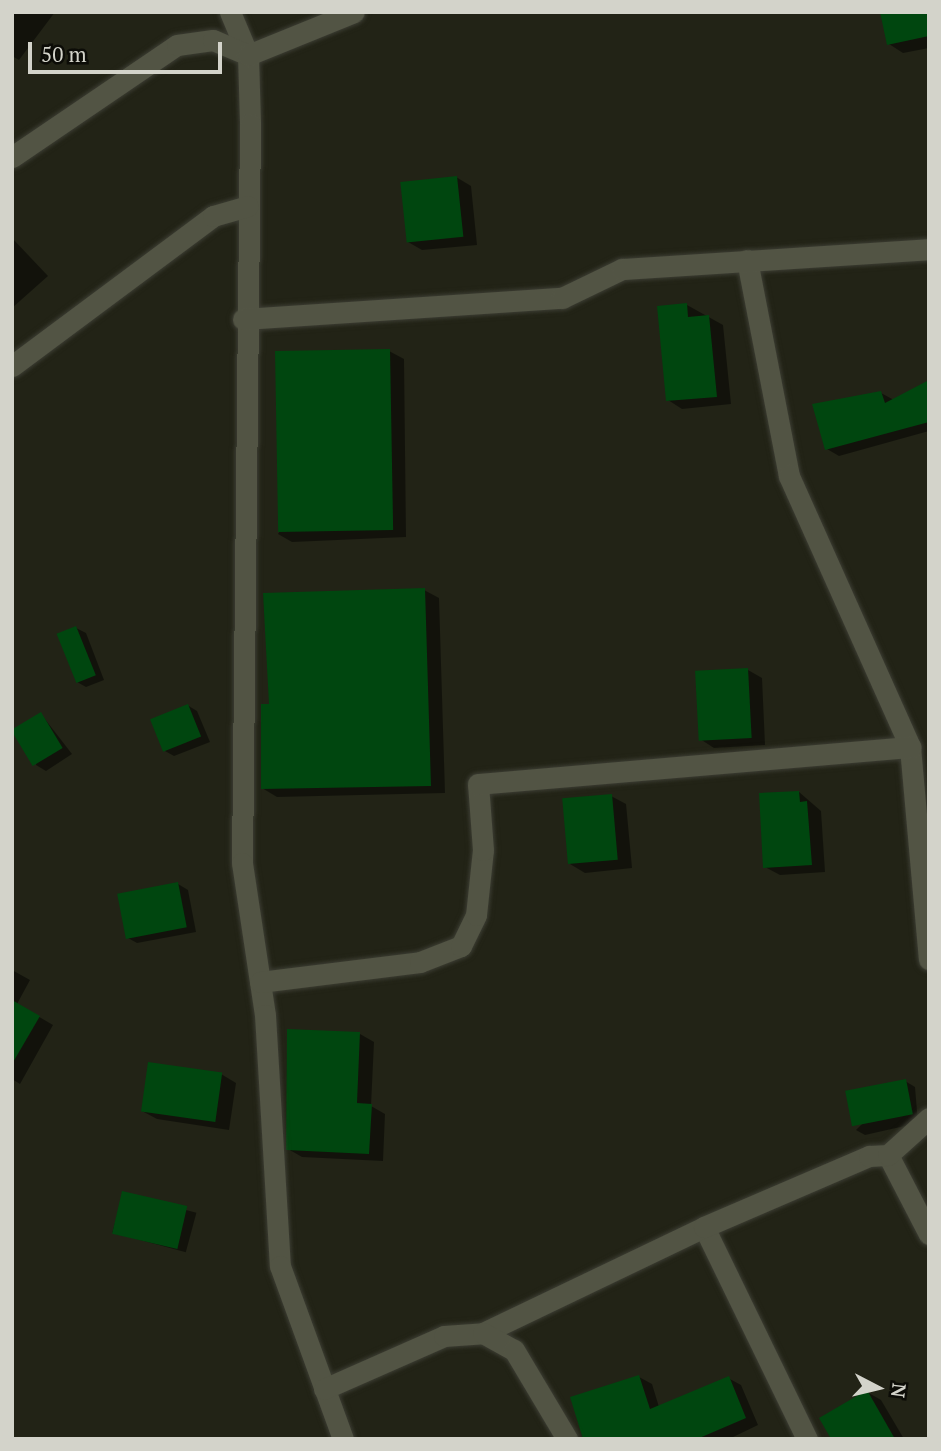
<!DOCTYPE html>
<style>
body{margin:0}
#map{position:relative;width:941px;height:1451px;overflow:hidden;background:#222316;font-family:"PT Serif",serif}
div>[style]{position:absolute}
.shadow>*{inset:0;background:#0007;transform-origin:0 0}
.building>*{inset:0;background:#00460f;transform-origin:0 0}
.roads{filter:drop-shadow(0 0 2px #3c3d33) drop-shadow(0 0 2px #3c3d33)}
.minor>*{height:21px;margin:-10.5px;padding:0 10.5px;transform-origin:10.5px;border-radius:10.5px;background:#525444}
span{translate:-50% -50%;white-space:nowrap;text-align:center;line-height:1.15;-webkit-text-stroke:5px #0c0c07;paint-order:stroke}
.frame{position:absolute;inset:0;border:14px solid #d3d3ca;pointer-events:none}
.north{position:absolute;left:843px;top:1353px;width:70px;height:70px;-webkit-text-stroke:5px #0c0c07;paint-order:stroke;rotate:97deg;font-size:19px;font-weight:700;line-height:28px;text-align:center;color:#d3d3ca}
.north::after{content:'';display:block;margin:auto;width:24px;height:32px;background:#d3d3ca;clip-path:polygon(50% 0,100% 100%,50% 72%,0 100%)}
.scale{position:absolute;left:28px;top:42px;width:194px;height:32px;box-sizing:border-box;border:4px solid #d3d3ca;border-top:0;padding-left:9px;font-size:21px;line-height:24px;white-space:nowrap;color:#d3d3ca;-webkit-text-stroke:5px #0c0c07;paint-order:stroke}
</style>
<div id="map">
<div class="shadow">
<div style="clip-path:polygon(12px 12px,55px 12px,19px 60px,12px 56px)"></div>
<div style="clip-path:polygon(929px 12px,929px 48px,903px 53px,889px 44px)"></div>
<div style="clip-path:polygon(456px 177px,471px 186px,477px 245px,422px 250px,408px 242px)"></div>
<div style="clip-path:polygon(12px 238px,48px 276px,12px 308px)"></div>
<div style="clip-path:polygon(687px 305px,723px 325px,731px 404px,682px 409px,668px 400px)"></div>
<div style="clip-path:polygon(389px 351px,404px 359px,406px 537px,292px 542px,278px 534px)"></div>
<div style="clip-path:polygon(929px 382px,929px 431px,839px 456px,827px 449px,881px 393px,894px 400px)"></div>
<div style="clip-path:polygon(424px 590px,439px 598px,445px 793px,277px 797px,262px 788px,271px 706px)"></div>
<div style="clip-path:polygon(76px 628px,86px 633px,104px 680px,86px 687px,77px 682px)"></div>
<div style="clip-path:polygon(748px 670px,762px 678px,765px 745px,714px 748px,700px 739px)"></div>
<div style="clip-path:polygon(187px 705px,197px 711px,210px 742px,174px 756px,165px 751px)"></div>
<div style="clip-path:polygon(41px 714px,72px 754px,46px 771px,36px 765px)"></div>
<div style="clip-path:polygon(799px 792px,821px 811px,825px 872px,780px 875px,765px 867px)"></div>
<div style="clip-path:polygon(611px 796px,626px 804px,632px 868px,585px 873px,570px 864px)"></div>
<div style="clip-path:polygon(178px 884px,188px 890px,196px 932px,137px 943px,128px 938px)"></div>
<div style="clip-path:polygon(12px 970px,30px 980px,17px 1004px,53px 1025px,20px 1084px,12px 1079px)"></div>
<div style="clip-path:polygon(360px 1034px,374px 1042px,371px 1106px,385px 1114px,383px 1161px,302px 1157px,288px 1149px)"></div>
<div style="clip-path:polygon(221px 1074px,236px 1083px,229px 1130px,157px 1119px,142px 1111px)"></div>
<div style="clip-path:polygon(905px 1081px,915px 1087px,918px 1123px,865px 1135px,856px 1130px)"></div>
<div style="left:123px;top:1193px;width:76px;height:41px;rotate:15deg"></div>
<div style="clip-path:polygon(639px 1377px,652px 1384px,659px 1407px,728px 1378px,741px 1385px,758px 1425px,729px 1439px,585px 1439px)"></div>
<div style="clip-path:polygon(867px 1392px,881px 1400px,904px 1439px,833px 1439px)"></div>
</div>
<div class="building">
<div style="clip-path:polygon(880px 12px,929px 12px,929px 36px,887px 45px)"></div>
<div style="left:457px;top:176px;width:61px;height:57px;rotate:84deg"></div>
<div style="clip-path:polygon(687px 303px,688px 317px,709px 315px,717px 397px,666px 401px,657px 306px)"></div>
<div style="left:390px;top:349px;width:181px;height:115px;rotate:89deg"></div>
<div style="clip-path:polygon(929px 380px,929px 422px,825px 450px,812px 404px,881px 391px,885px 403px)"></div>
<div style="clip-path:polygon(425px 588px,431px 786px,261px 789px,261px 704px,269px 704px,263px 593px)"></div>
<div style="left:76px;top:626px;width:53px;height:21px;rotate:68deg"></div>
<div style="left:748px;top:668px;width:70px;height:53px;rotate:87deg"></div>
<div style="left:188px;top:704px;width:35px;height:41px;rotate:68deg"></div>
<div style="left:41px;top:712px;width:42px;height:35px;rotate:59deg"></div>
<div style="clip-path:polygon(799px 791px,800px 802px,807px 801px,812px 865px,763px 868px,759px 793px)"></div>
<div style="left:612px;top:794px;width:66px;height:50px;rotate:85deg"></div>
<div style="left:178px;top:882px;width:46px;height:62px;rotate:79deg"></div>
<div style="clip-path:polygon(12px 1000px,40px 1016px,12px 1064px)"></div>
<div style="clip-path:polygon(287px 1029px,360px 1032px,357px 1103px,372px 1104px,369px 1154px,286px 1150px)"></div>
<div style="left:148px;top:1062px;width:75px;height:50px;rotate:8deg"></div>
<div style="left:906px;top:1079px;width:36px;height:62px;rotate:79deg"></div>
<div style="left:122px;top:1191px;width:67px;height:44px;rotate:13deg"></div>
<div style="clip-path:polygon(639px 1375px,650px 1409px,729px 1376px,746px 1418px,697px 1439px,583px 1439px,570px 1397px)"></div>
<div style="clip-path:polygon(867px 1390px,895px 1439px,831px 1439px,819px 1418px)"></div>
</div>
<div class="roads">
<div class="minor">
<div style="left:230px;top:12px;width:47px;rotate:67.3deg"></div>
<div style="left:248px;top:55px;width:69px;rotate:88.3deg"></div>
<div style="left:250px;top:124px;width:739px;rotate:90.62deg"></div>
<div style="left:242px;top:863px;width:154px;rotate:81.4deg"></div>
<div style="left:265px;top:1015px;width:251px;rotate:86.6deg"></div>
<div style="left:280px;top:1266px;width:184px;rotate:70deg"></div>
<div style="left:12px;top:157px;width:199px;rotate:-34.2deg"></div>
<div style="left:177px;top:45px;width:36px;rotate:-8deg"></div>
<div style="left:213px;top:40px;width:38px;rotate:23deg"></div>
<div style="left:248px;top:55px;width:114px;rotate:-22.1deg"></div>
<div style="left:747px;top:260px;width:220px;rotate:79deg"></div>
<div style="left:789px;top:476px;width:297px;rotate:65.9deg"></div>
<div style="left:910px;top:747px;width:213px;rotate:84.9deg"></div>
<div style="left:243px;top:319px;width:320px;rotate:-3.8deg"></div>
<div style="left:562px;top:298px;width:67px;rotate:-25.8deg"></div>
<div style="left:622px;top:269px;width:308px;rotate:-3.7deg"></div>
<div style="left:12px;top:366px;width:251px;rotate:-36.7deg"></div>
<div style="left:213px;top:216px;width:36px;rotate:-16deg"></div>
<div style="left:260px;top:982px;width:161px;rotate:-7.1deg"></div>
<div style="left:420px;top:962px;width:44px;rotate:-21.3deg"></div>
<div style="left:461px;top:946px;width:34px;rotate:-64deg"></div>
<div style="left:476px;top:915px;width:65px;rotate:-83.9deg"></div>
<div style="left:483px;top:850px;width:66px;rotate:-94.3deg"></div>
<div style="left:478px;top:784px;width:434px;rotate:-4.9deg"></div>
<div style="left:888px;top:1155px;width:89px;rotate:62.6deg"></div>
<div style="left:704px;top:1227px;width:236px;rotate:64.1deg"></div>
<div style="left:483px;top:1333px;width:245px;rotate:-25.6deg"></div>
<div style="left:704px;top:1227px;width:180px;rotate:-23.3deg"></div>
<div style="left:869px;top:1156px;width:19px;rotate:-3deg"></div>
<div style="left:888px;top:1155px;width:55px;rotate:-42.1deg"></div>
<div style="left:324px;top:1389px;width:131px;rotate:-23.8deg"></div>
<div style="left:444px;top:1336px;width:39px;rotate:-4deg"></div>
<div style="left:483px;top:1333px;width:35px;rotate:29deg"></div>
<div style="left:514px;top:1350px;width:104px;rotate:59.2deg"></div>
</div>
</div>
<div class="frame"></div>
<div class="north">N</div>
<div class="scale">50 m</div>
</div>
